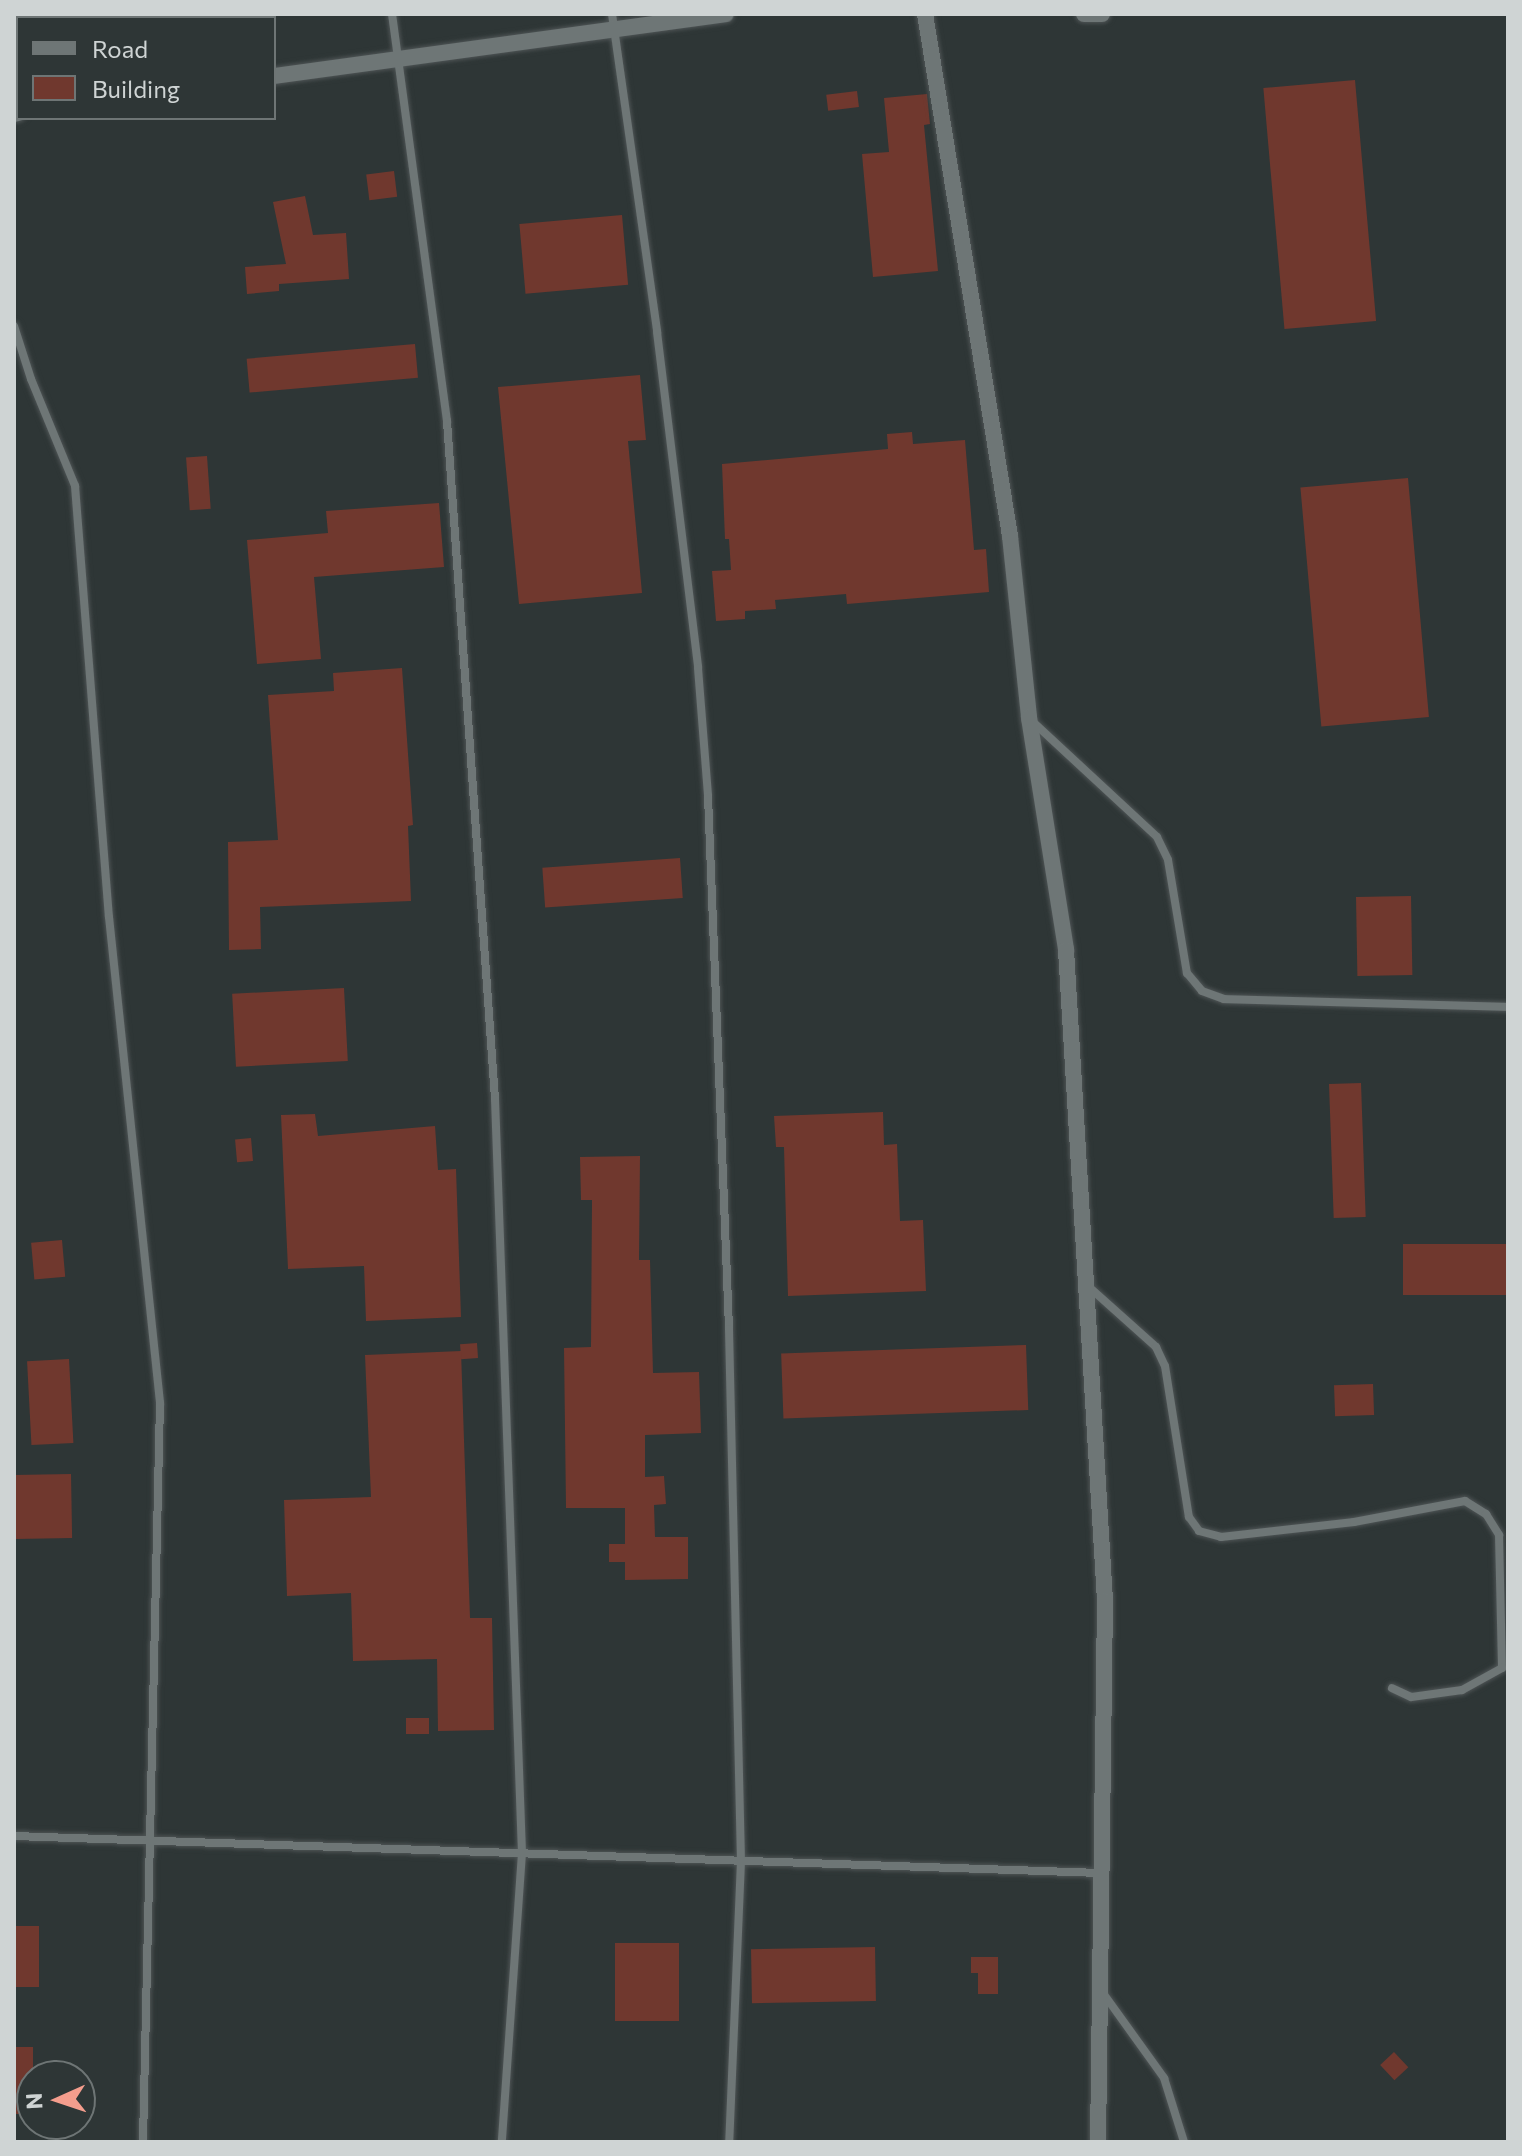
<!DOCTYPE html>
<style>
body{margin:0}
#map{position:relative;width:1522px;height:2156px;overflow:hidden;background:#2e3636;font-family:Commissioner,sans-serif}
div>[style]{position:absolute}
.building>*{inset:0;background:#70382e;transform-origin:0 0}
.roads{filter:drop-shadow(0 0 2px #4e5455) drop-shadow(0 0 2px #4e5455)}
.lane>*{height:8px;margin:-4px;padding:0 4px;transform-origin:4px;border-radius:4px;background:#6e7676}
.street>*{height:16px;margin:-8px;padding:0 8px;transform-origin:8px;border-radius:8px;background:#6e7676}
span{translate:-50% -50%;white-space:nowrap;text-align:center;line-height:1.15;-webkit-text-stroke:6px #2e3636;paint-order:stroke}
.frame{position:absolute;inset:0;border:16px solid #cfd4d4;pointer-events:none}
.legend{position:absolute;left:16px;top:16px;width:260px;height:104px;box-sizing:border-box;background:#2e3636;border:2px solid #6e7575;margin:0;padding:10px 14px;list-style:none;font-size:24px;color:#cfd4d4}
.legend li{display:flex;align-items:center;gap:16px;height:40px}
.legend b{width:40px;border:2px solid #6e7575}
.north{position:absolute;left:16px;top:2060px;width:80px;height:80px;box-sizing:border-box;background:#2e3636;border:2px solid #6e7575;border-radius:50%;rotate:267deg;font-size:22px;font-weight:700;line-height:32px;text-align:center;color:#cfd4d4}
.north::after{content:'';display:block;margin:auto;width:28px;height:36px;background:#f49d8d;clip-path:polygon(50% 0,100% 100%,50% 72%,0 100%)}
</style>
<div id="map">
<div class="building">
<div style="left:1355px;top:80px;width:242px;height:92px;rotate:85deg"></div>
<div style="left:857px;top:91px;width:16px;height:31px;rotate:83deg"></div>
<div style="clip-path:polygon(927px 94px,930px 124px,924px 125px,938px 271px,873px 277px,862px 154px,889px 152px,884px 98px)"></div>
<div style="left:394px;top:171px;width:26px;height:28px;rotate:83deg"></div>
<div style="clip-path:polygon(305px 196px,313px 235px,346px 233px,349px 279px,279px 284px,279px 291px,247px 294px,245px 267px,286px 264px,273px 202px)"></div>
<div style="left:622px;top:215px;width:70px;height:103px;rotate:85deg"></div>
<div style="left:415px;top:344px;width:34px;height:169px;rotate:85deg"></div>
<div style="clip-path:polygon(640px 375px,646px 440px,628px 441px,642px 593px,519px 604px,498px 387px)"></div>
<div style="clip-path:polygon(912px 432px,913px 444px,965px 440px,974px 550px,986px 549px,989px 592px,847px 604px,846px 594px,775px 600px,776px 609px,745px 611px,745px 619px,716px 621px,712px 571px,731px 570px,729px 539px,725px 539px,722px 464px,888px 449px,887px 434px)"></div>
<div style="left:207px;top:456px;width:53px;height:21px;rotate:86deg"></div>
<div style="left:1408px;top:478px;width:240px;height:108px;rotate:85deg"></div>
<div style="clip-path:polygon(439px 503px,444px 567px,314px 577px,321px 659px,257px 664px,247px 540px,328px 533px,326px 511px)"></div>
<div style="clip-path:polygon(402px 668px,413px 825px,408px 826px,411px 901px,260px 907px,261px 949px,229px 950px,228px 842px,278px 840px,268px 695px,334px 691px,333px 673px)"></div>
<div style="left:680px;top:858px;width:40px;height:138px;rotate:86deg"></div>
<div style="left:1411px;top:896px;width:79px;height:55px;rotate:89deg"></div>
<div style="left:344px;top:988px;width:73px;height:112px;rotate:87deg"></div>
<div style="left:1361px;top:1083px;width:134px;height:32px;rotate:88deg"></div>
<div style="clip-path:polygon(883px 1112px,884px 1145px,897px 1144px,900px 1221px,923px 1220px,926px 1291px,788px 1296px,784px 1147px,776px 1147px,774px 1116px)"></div>
<div style="clip-path:polygon(315px 1114px,318px 1136px,435px 1126px,438px 1170px,456px 1169px,461px 1317px,366px 1321px,364px 1266px,288px 1269px,281px 1115px)"></div>
<div style="left:251px;top:1138px;width:23px;height:16px;rotate:85deg"></div>
<div style="clip-path:polygon(640px 1156px,639px 1260px,650px 1260px,653px 1373px,699px 1372px,701px 1433px,645px 1435px,645px 1477px,664px 1476px,666px 1504px,654px 1505px,655px 1537px,688px 1537px,688px 1579px,625px 1580px,625px 1562px,609px 1562px,609px 1544px,625px 1544px,625px 1508px,566px 1508px,564px 1348px,591px 1347px,592px 1200px,581px 1200px,580px 1157px)"></div>
<div style="left:62px;top:1240px;width:37px;height:31px;rotate:85deg"></div>
<div style="left:1508px;top:1244px;width:51px;height:105px;rotate:90deg"></div>
<div style="left:477px;top:1343px;width:15px;height:17px;rotate:86deg"></div>
<div style="left:1026px;top:1345px;width:65px;height:245px;rotate:88deg"></div>
<div style="clip-path:polygon(461px 1351px,470px 1618px,492px 1618px,494px 1730px,438px 1731px,437px 1659px,353px 1661px,351px 1593px,287px 1596px,284px 1500px,371px 1497px,365px 1355px)"></div>
<div style="left:69px;top:1359px;width:84px;height:42px;rotate:87deg"></div>
<div style="left:1373px;top:1384px;width:31px;height:39px;rotate:88deg"></div>
<div style="left:71px;top:1474px;width:64px;height:57px;rotate:89deg"></div>
<div style="left:406px;top:1718px;width:23px;height:16px"></div>
<div style="left:14px;top:1926px;width:25px;height:61px"></div>
<div style="left:615px;top:1943px;width:64px;height:78px"></div>
<div style="left:875px;top:1947px;width:54px;height:124px;rotate:89deg"></div>
<div style="clip-path:polygon(971px 1957px,998px 1957px,998px 1994px,978px 1994px,978px 1973px,971px 1973px)"></div>
<div style="left:14px;top:2047px;width:19px;height:67px"></div>
<div style="left:1394px;top:2052px;width:21px;height:19px;rotate:47deg"></div>
</div>
<div class="roads">
<div class="lane">
<div style="left:392px;top:14px;width:411px;rotate:82.3deg"></div>
<div style="left:447px;top:421px;width:680px;rotate:85.95deg"></div>
<div style="left:495px;top:1099px;width:754px;rotate:87.95deg"></div>
<div style="left:522px;top:1853px;width:290px;rotate:94deg"></div>
<div style="left:612px;top:14px;width:321px;rotate:81.9deg"></div>
<div style="left:657px;top:332px;width:338px;rotate:83deg"></div>
<div style="left:698px;top:668px;width:128px;rotate:85.5deg"></div>
<div style="left:708px;top:796px;width:533px;rotate:87.74deg"></div>
<div style="left:729px;top:1329px;width:532px;rotate:88.71deg"></div>
<div style="left:741px;top:1861px;width:281px;rotate:92.4deg"></div>
<div style="left:14px;top:326px;width:56px;rotate:72.2deg"></div>
<div style="left:31px;top:379px;width:116px;rotate:67.6deg"></div>
<div style="left:75px;top:486px;width:432px;rotate:85.5deg"></div>
<div style="left:109px;top:917px;width:489px;rotate:84deg"></div>
<div style="left:160px;top:1403px;width:739px;rotate:91.32deg"></div>
<div style="left:1033px;top:722px;width:169px;rotate:42.8deg"></div>
<div style="left:1157px;top:837px;width:25px;rotate:64deg"></div>
<div style="left:1168px;top:860px;width:115px;rotate:80.5deg"></div>
<div style="left:1187px;top:973px;width:23px;rotate:50deg"></div>
<div style="left:1202px;top:991px;width:23px;rotate:20deg"></div>
<div style="left:1224px;top:999px;width:284px;rotate:1.6deg"></div>
<div style="left:1089px;top:1287px;width:90px;rotate:41.8deg"></div>
<div style="left:1156px;top:1347px;width:21px;rotate:65deg"></div>
<div style="left:1165px;top:1366px;width:153px;rotate:81deg"></div>
<div style="left:1189px;top:1517px;width:17px;rotate:54deg"></div>
<div style="left:1199px;top:1531px;width:23px;rotate:15deg"></div>
<div style="left:1221px;top:1537px;width:134px;rotate:-6.4deg"></div>
<div style="left:1354px;top:1522px;width:113px;rotate:-10.7deg"></div>
<div style="left:1465px;top:1501px;width:25px;rotate:32deg"></div>
<div style="left:1486px;top:1514px;width:25px;rotate:58deg"></div>
<div style="left:1499px;top:1535px;width:133px;rotate:88.7deg"></div>
<div style="left:1502px;top:1668px;width:46px;rotate:151.2deg"></div>
<div style="left:1462px;top:1690px;width:51px;rotate:172.2deg"></div>
<div style="left:1411px;top:1697px;width:21px;rotate:-155deg"></div>
<div style="left:14px;top:1836px;width:1088px;rotate:1.95deg"></div>
<div style="left:1103px;top:1993px;width:105px;rotate:54.3deg"></div>
<div style="left:1164px;top:2078px;width:67px;rotate:72.6deg"></div>
</div>
<div class="street">
<div style="left:925px;top:14px;width:529px;rotate:80.75deg"></div>
<div style="left:1010px;top:536px;width:183px;rotate:84deg"></div>
<div style="left:1029px;top:718px;width:235px;rotate:80.9deg"></div>
<div style="left:1066px;top:950px;width:652px;rotate:86.57deg"></div>
<div style="left:1105px;top:1601px;width:541px;rotate:90.74deg"></div>
<div style="left:1084px;top:14px;width:18px"></div>
<div style="left:274px;top:76px;width:456px;rotate:-7.8deg"></div>
<div style="left:14px;top:114px;width:4px;rotate:-14deg"></div>
</div>
</div>
<div class="frame"></div>
<ul class="legend">
<li><b style="height:10px;background:#6e7676"></b>Road</li>
<li><b style="height:22px;background:#70382e"></b>Building</li>
</ul>
<div class="north">N</div>
</div>
